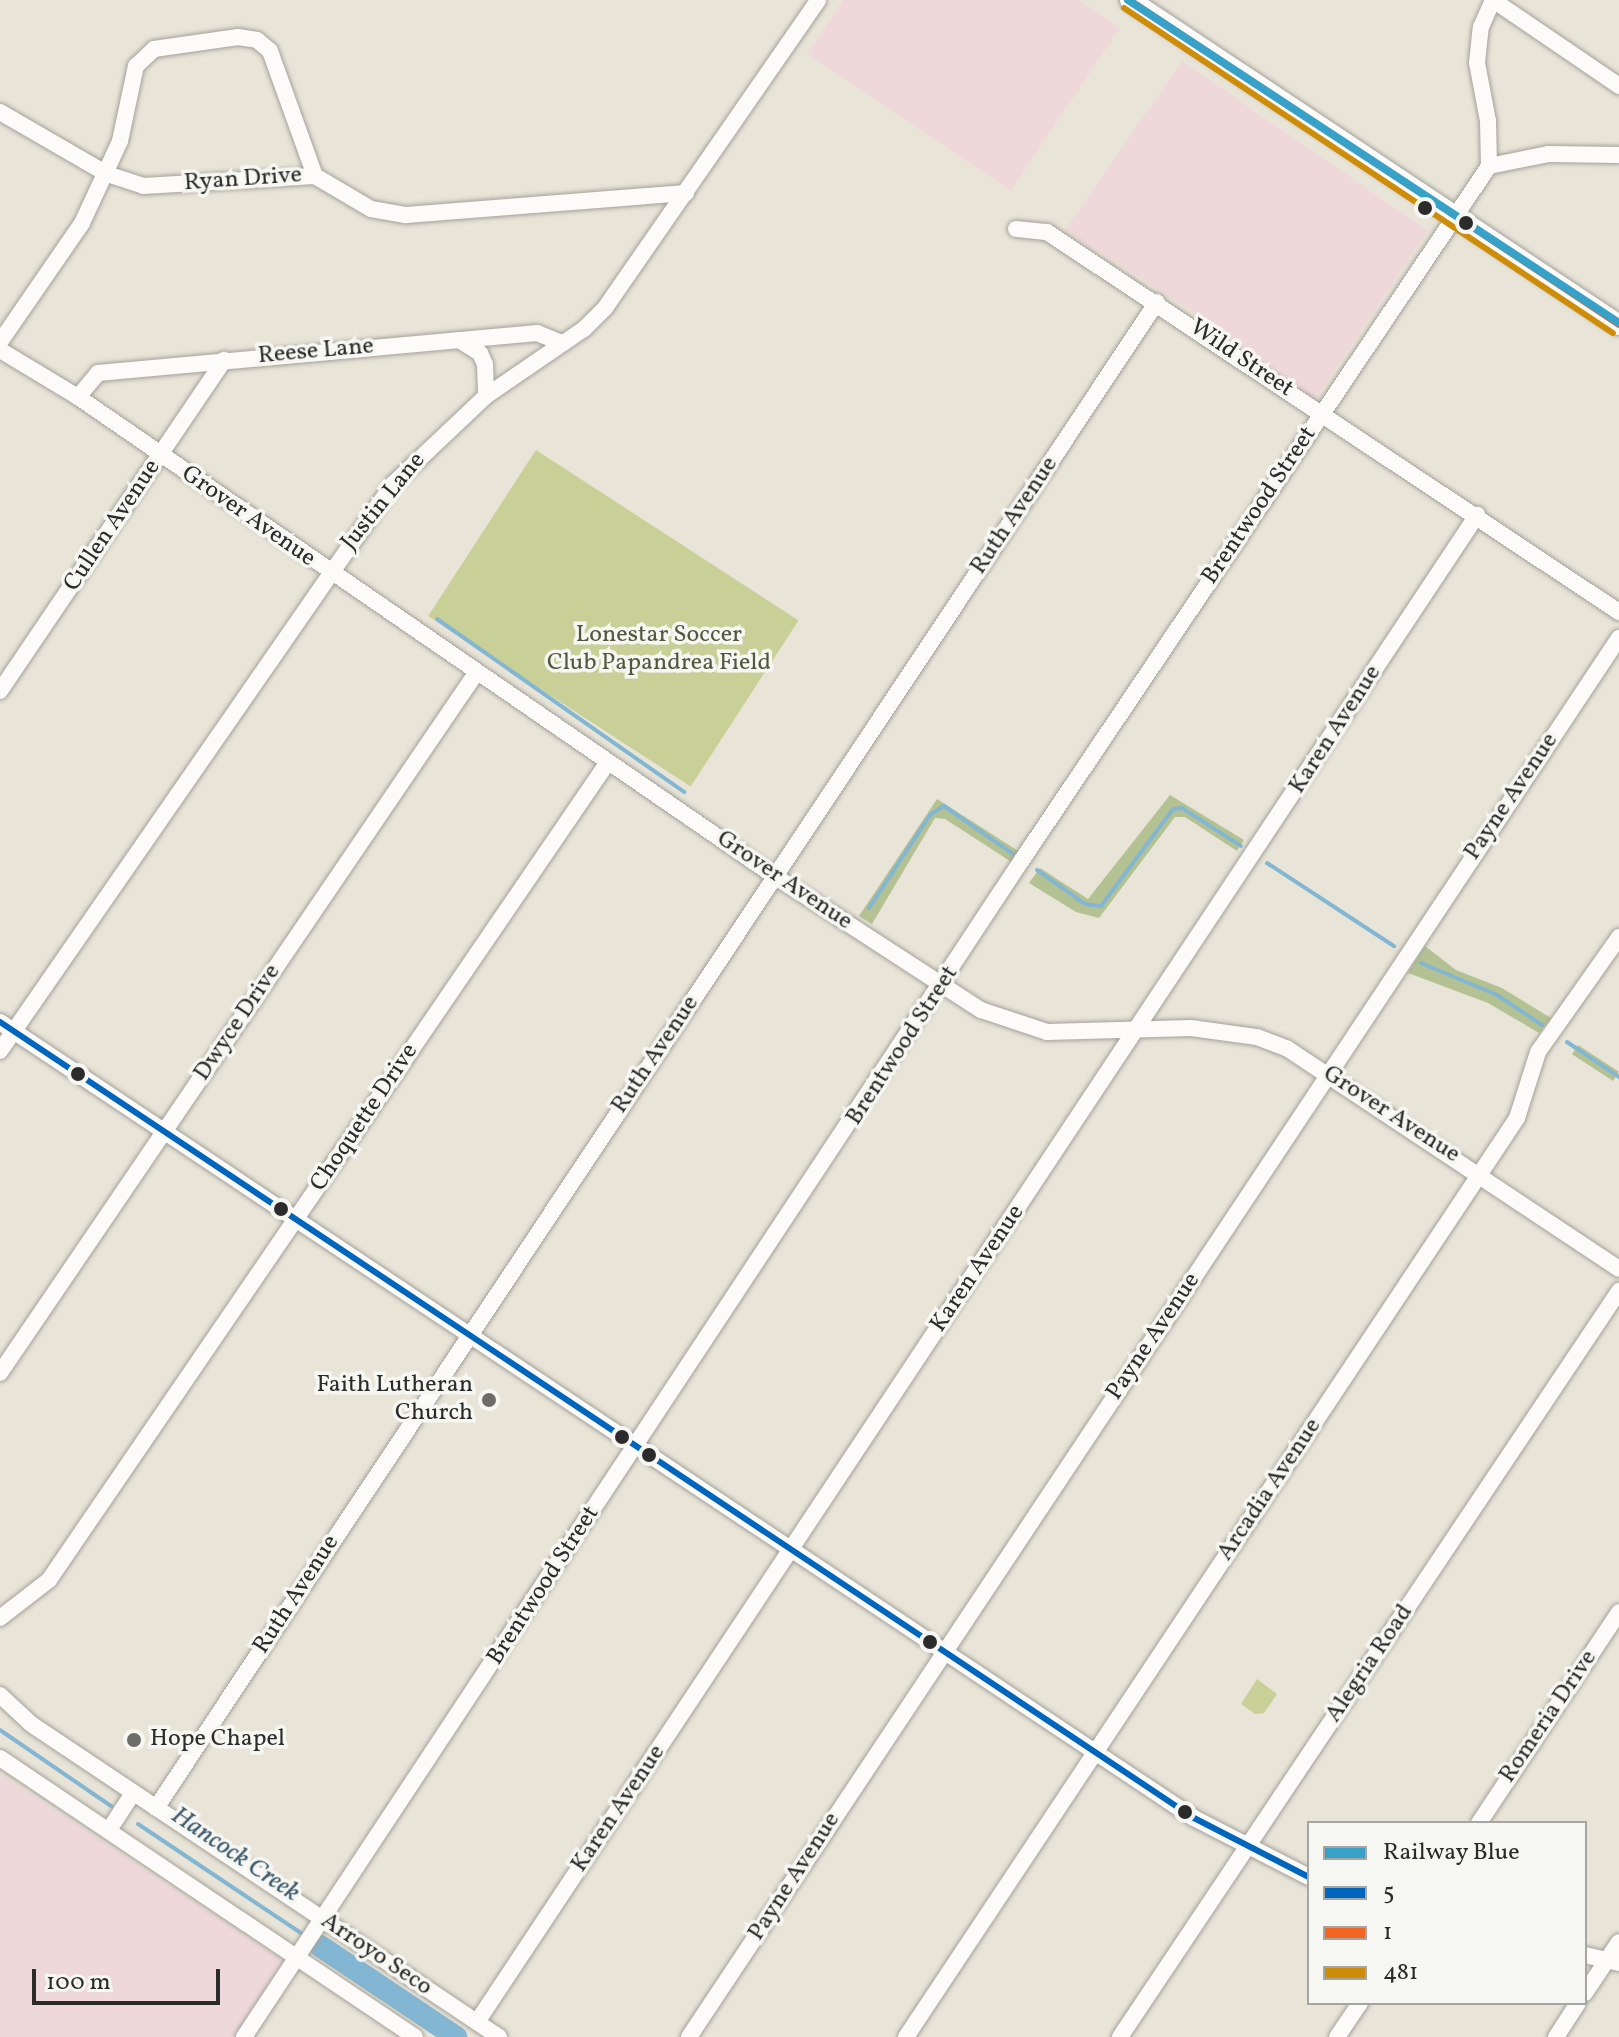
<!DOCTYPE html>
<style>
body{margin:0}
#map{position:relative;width:1619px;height:2037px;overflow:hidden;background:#e8e4d8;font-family:Vollkorn,serif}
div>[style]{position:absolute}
.built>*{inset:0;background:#efd8da}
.green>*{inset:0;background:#c8d098;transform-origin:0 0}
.forest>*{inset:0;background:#b4c293;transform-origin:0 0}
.stream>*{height:4px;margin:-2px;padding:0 2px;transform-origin:2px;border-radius:2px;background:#83b6d2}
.river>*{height:22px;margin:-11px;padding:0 11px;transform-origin:11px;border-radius:11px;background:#83b6d2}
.roads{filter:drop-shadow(0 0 2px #a4a19a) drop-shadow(0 0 2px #a4a19a)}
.minor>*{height:16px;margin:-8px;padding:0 8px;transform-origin:8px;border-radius:8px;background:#fcfbf9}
.major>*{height:20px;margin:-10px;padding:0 10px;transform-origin:10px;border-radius:10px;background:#fcfbf9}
.bus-1>*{height:6px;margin:-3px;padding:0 3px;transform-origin:3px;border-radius:3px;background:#0065bd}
.bus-2>*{height:6px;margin:-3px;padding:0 3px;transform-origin:3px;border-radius:3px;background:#f26522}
.bus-3>*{height:6px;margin:-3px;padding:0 3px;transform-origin:3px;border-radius:3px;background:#ce8d09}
.rail-1>*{height:8px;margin:-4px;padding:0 4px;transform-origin:4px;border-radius:4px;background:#38a1c8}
.dots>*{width:22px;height:22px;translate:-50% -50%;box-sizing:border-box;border:4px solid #f6f6f2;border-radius:50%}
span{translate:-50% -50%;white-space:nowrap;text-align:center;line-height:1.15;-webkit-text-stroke:7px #f6f6f2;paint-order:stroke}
.street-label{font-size:24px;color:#2b2b2b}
.park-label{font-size:24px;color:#52583c}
.poi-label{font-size:24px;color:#2b2b2b}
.right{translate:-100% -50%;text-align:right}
.left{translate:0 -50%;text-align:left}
.water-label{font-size:26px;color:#3d5b6d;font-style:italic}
.legend{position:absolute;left:1307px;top:1821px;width:280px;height:184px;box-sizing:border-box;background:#f6f6f2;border:2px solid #a5a5a2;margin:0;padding:10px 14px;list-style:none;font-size:24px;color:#2b2b2b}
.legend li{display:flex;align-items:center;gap:16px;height:40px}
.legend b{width:40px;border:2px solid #a5a5a2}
.scale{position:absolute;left:32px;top:1969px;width:188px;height:36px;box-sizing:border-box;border:4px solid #2b2b2b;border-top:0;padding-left:10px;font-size:24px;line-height:28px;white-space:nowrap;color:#2b2b2b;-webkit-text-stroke:6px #f6f6f2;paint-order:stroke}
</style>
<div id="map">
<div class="built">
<div style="clip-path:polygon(843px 0,1079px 0,1120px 28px,1011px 191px,807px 54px)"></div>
<div style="clip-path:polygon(1182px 61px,1428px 231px,1315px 399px,1188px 308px,1065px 230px)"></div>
<div style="clip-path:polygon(0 1774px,283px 1961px,233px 2037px,0 2037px)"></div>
</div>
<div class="green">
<div style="left:536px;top:450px;width:313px;height:198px;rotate:33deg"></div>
<div style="clip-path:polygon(1257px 1679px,1277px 1694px,1264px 1713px,1255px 1714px,1241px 1704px)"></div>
</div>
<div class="forest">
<div style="clip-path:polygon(1170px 795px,1244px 840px,1237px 851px,1185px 817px,1175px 817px,1099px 918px,1076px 912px,1029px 883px,1040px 868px,1088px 899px)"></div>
<div style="clip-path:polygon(937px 799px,1020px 852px,1013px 863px,945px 819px,935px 818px,872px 924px,859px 916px)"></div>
<div style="clip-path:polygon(1425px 946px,1456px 970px,1502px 988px,1551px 1018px,1539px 1033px,1488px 1003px,1408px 973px)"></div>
<div style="left:1578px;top:1045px;width:49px;height:11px;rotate:33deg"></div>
</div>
<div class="stream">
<div style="left:437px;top:619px;width:302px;rotate:35deg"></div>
<div style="left:1267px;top:863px;width:152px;rotate:33.2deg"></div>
<div style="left:1037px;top:870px;width:59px;rotate:35.3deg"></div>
<div style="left:1085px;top:904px;width:16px;rotate:7deg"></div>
<div style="left:1101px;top:906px;width:121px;rotate:-53.4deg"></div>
<div style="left:1173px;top:809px;width:9px;rotate:-6deg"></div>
<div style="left:1182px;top:808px;width:70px;rotate:32.8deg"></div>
<div style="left:869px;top:908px;width:111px;rotate:-56.7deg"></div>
<div style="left:930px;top:815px;width:17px;rotate:-33deg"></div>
<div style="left:944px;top:806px;width:84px;rotate:34.8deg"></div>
<div style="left:1421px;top:963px;width:82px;rotate:22.8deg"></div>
<div style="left:1497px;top:995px;width:54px;rotate:33.7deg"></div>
<div style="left:1567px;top:1042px;width:63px;rotate:33.9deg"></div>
<div style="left:0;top:1730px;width:135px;rotate:34.4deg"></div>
<div style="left:138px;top:1824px;width:196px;rotate:33.8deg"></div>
</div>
<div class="river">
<div style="left:320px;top:1946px;width:164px;rotate:33.8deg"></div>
</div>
<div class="roads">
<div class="minor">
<div style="left:1493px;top:0;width:153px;rotate:34.3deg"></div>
<div style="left:0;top:112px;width:124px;rotate:30.1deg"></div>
<div style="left:107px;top:174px;width:38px;rotate:18deg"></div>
<div style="left:143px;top:186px;width:172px;rotate:-3.3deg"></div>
<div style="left:315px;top:176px;width:65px;rotate:30.5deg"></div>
<div style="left:371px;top:209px;width:36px;rotate:10deg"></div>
<div style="left:406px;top:215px;width:281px;rotate:-4.5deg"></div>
<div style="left:1489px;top:166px;width:45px;rotate:-91.3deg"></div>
<div style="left:1488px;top:121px;width:59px;rotate:-100.7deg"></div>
<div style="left:1477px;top:63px;width:36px;rotate:-84deg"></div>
<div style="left:1481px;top:27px;width:30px;rotate:-66deg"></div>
<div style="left:1016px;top:229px;width:31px;rotate:6deg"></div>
<div style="left:1047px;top:232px;width:687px;rotate:33.6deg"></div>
<div style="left:459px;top:340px;width:25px;rotate:32deg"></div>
<div style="left:480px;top:353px;width:12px;rotate:66deg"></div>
<div style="left:485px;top:364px;width:32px;rotate:88deg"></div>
<div style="left:0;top:342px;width:145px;rotate:-55.4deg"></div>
<div style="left:82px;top:223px;width:90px;rotate:-65.1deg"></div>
<div style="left:120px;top:141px;width:77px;rotate:-78deg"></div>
<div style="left:136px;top:66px;width:25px;rotate:-43deg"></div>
<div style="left:154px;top:49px;width:85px;rotate:-8.1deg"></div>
<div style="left:238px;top:37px;width:19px;rotate:9deg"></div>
<div style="left:257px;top:40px;width:17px;rotate:40deg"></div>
<div style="left:270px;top:51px;width:133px;rotate:70.2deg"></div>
<div style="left:0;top:350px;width:91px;rotate:31.1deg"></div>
<div style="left:78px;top:397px;width:847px;rotate:34.52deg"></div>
<div style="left:776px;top:877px;width:244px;rotate:33deg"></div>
<div style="left:981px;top:1010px;width:70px;rotate:18.4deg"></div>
<div style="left:1047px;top:1032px;width:144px;rotate:-1.6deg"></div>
<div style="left:1191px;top:1028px;width:67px;rotate:7.8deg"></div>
<div style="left:1257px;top:1037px;width:33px;rotate:21deg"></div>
<div style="left:1288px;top:1049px;width:397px;rotate:33.6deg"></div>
<div style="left:78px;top:397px;width:31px;rotate:-50deg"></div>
<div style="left:98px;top:373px;width:441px;rotate:-5.2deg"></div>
<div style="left:537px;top:333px;width:27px;rotate:22deg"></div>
<div style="left:0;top:691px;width:400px;rotate:-55.9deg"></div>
<div style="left:0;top:1022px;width:1435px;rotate:33.69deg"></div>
<div style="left:1194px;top:1818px;width:129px;rotate:27.2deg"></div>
<div style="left:0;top:1051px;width:690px;rotate:-55.27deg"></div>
<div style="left:393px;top:484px;width:128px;rotate:-43.4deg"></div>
<div style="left:486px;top:396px;width:119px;rotate:-34.4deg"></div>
<div style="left:584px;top:329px;width:30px;rotate:-45deg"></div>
<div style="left:605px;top:308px;width:374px;rotate:-55.3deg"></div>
<div style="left:0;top:1373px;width:847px;rotate:-55.78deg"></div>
<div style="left:0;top:1618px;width:62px;rotate:-37.8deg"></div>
<div style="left:49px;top:1580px;width:991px;rotate:-55.65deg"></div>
<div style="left:0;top:1695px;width:42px;rotate:43.1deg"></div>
<div style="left:31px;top:1724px;width:563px;rotate:33.77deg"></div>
<div style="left:0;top:1758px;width:500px;rotate:33.91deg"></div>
<div style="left:156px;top:1808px;width:1808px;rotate:-56.39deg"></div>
<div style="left:1479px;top:1823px;width:253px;rotate:-56.4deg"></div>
<div style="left:109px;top:1830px;width:44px;rotate:-57deg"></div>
<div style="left:1585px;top:1955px;width:35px;rotate:13deg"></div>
<div style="left:1585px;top:1993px;width:61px;rotate:-56.3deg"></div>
<div style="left:477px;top:2022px;width:1809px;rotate:-56.43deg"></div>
<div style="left:244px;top:2037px;width:1411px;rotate:-56.54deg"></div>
<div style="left:1022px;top:860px;width:836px;rotate:-56.06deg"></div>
<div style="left:1489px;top:166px;width:60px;rotate:-11.5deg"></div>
<div style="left:1548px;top:154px;width:71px;rotate:0.8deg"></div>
<div style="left:689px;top:2037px;width:1680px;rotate:-56.39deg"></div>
<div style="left:906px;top:2037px;width:1104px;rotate:-56.38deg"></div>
<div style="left:1517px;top:1118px;width:69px;rotate:-72.3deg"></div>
<div style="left:1538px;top:1052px;width:141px;rotate:-54.8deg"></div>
<div style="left:1120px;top:2037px;width:898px;rotate:-56.22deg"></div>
<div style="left:1337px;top:2037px;width:41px;rotate:-55.9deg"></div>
<div style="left:1556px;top:2037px;width:40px;rotate:-57.1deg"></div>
</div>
<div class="major">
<div style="left:1130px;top:0;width:587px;rotate:33.61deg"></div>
</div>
</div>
<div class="bus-1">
<div style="left:0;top:1022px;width:1435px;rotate:33.69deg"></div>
<div style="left:1194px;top:1818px;width:129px;rotate:27.2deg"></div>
</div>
<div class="bus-2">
<div style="left:1130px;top:0;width:587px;rotate:33.61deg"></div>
</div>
<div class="bus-3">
<div style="left:1124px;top:8px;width:587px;rotate:33.61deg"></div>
</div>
<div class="rail-1">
<div style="left:1128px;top:0;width:588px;rotate:33.34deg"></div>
</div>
<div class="dots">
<div style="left:1425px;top:208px;background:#2b2b2b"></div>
<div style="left:1466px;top:223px;background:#2b2b2b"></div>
<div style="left:78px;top:1074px;background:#2b2b2b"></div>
<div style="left:281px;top:1209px;background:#2b2b2b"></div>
<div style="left:489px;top:1400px;background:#6d6c68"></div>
<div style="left:622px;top:1437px;background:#2b2b2b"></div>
<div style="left:649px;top:1455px;background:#2b2b2b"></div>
<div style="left:930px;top:1642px;background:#2b2b2b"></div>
<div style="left:134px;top:1740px;background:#6d6c68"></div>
<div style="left:1185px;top:1812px;background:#2b2b2b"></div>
</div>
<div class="street-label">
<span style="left:243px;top:180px;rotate:-4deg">Ryan Drive</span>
<span style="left:316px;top:352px;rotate:-5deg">Reese Lane</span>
<span style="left:1241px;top:359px;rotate:34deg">Wild Street</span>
<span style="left:384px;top:502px;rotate:-51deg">Justin Lane</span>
<span style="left:1260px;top:506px;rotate:-56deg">Brentwood Street</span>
<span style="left:1015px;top:516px;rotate:-56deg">Ruth Avenue</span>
<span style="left:248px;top:517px;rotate:35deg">Grover Avenue</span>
<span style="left:113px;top:526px;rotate:-56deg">Cullen Avenue</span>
<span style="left:1336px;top:730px;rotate:-57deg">Karen Avenue</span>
<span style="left:1512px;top:797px;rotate:-56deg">Payne Avenue</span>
<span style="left:784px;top:881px;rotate:34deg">Grover Avenue</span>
<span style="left:238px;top:1023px;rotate:-56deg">Dwyce Drive</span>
<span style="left:903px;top:1046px;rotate:-57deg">Brentwood Street</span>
<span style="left:656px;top:1055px;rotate:-56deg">Ruth Avenue</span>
<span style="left:1391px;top:1115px;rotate:33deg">Grover Avenue</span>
<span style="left:365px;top:1118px;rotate:-56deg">Choquette Drive</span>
<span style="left:978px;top:1269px;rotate:-56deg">Karen Avenue</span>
<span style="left:1154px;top:1337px;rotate:-56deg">Payne Avenue</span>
<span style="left:1270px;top:1490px;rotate:-56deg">Arcadia Avenue</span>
<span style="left:544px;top:1586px;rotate:-57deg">Brentwood Street</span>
<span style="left:297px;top:1595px;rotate:-57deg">Ruth Avenue</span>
<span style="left:1370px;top:1664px;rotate:-56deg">Alegria Road</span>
<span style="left:1549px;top:1717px;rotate:-56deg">Romeria Drive</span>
<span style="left:619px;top:1809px;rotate:-56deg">Karen Avenue</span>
<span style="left:795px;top:1877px;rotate:-57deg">Payne Avenue</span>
<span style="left:376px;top:1955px;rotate:34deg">Arroyo Seco</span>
</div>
<div class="park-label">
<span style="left:659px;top:650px">Lonestar Soccer<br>Club Papandrea Field</span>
</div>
<div class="poi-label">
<span class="right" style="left:473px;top:1400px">Faith Lutheran<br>Church</span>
<span class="left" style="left:150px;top:1740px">Hope Chapel</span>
</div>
<div class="water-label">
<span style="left:235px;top:1855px;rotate:34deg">Hancock Creek</span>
</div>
<ul class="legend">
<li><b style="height:10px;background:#38a1c8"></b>Railway Blue</li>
<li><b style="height:10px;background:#0065bd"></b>5</li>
<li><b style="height:10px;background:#f26522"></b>1</li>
<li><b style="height:10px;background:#ce8d09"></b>481</li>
</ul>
<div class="scale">100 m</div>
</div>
